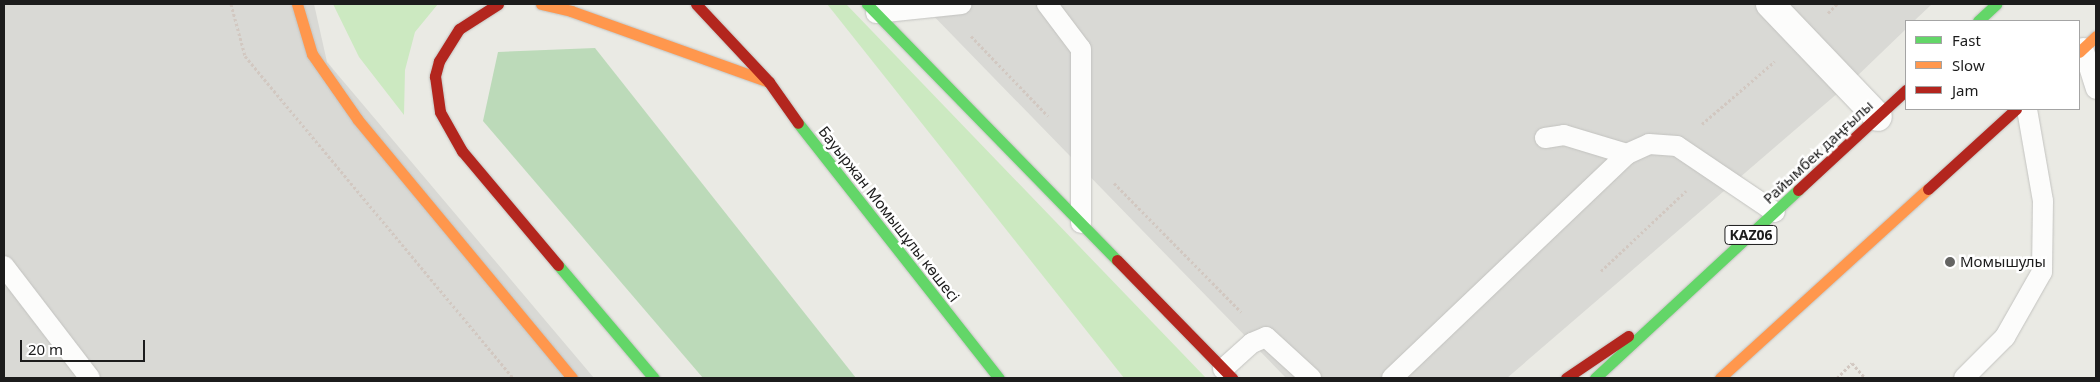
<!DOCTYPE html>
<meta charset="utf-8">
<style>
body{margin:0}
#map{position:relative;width:2100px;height:382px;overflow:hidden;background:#eaeae4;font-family:"Noto Sans",sans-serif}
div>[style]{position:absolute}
.residential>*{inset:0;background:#d9d9d5}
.grass>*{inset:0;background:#cce9c1}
.forest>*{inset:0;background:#bcdab9}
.path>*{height:3px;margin-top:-1.5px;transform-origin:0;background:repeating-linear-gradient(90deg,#d2c8c1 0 2.5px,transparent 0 5px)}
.roads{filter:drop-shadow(0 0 1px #c3c3c0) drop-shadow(0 0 1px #c3c3c0)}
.lane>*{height:20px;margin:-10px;padding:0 10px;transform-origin:10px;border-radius:10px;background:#fcfcfb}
.street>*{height:28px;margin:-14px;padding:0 14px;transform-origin:14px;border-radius:14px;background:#fcfcfb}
.fast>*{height:11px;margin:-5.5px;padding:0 5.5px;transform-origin:5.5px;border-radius:5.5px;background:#63d668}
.slow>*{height:11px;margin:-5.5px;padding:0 5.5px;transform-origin:5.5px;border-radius:5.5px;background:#ff974d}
.jam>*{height:11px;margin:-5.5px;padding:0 5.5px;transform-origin:5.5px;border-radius:5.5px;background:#b3261e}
.dots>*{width:14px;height:14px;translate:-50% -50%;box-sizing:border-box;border:2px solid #fff;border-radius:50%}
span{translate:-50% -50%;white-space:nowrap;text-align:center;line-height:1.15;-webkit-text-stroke:5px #fff;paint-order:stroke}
.shield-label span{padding:1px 4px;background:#fff;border:1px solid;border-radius:4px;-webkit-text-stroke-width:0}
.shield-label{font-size:14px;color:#1c1c1c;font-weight:700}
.street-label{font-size:15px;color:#1c1c1c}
.poi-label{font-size:15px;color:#1c1c1c}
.left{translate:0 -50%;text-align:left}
.frame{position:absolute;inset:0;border:5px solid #1c1c1c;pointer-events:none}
.legend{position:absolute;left:1905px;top:20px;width:175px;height:90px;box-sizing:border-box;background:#fff;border:1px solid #a4a4a4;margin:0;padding:6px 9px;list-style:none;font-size:15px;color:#1c1c1c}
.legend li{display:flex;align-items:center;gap:10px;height:25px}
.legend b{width:25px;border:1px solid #a4a4a4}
.scale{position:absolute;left:20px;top:340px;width:125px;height:22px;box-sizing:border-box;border:2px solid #1c1c1c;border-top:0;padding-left:6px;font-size:15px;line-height:18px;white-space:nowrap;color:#1c1c1c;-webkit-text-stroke:4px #fff;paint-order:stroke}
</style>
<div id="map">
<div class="residential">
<div style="clip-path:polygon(4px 4px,314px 4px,327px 62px,594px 378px,4px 378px)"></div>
<div style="clip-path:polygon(922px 4px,1932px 4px,1914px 21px,1906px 21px,1906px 29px,1853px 80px,1507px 378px,1286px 378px)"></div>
</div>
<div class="grass">
<div style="clip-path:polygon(333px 4px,438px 4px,415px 32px,405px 70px,404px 115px,359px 57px)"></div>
<div style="clip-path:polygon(827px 4px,846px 4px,1206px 378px,1124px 378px)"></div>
</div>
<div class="forest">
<div style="clip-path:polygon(595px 48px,856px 378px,703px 378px,483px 121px,498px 52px)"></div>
</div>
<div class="path">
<div style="left:231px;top:4px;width:54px;rotate:74.9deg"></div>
<div style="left:245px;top:56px;width:419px;rotate:50.2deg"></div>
<div style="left:1828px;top:13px;width:13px;rotate:-45deg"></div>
<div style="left:971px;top:36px;width:111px;rotate:46.1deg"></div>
<div style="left:1702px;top:124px;width:96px;rotate:-40.8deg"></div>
<div style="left:1114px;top:183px;width:181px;rotate:45.4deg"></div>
<div style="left:1601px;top:271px;width:117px;rotate:-43.3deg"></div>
<div style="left:1837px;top:378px;width:21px;rotate:-45deg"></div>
<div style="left:1852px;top:363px;width:20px;rotate:49deg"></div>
</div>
<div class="roads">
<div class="lane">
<div style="left:1047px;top:4px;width:56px;rotate:52.9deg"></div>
<div style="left:1081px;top:49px;width:174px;rotate:90deg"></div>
<div style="left:876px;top:13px;width:86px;rotate:-6deg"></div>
<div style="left:2083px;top:48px;width:43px;rotate:72.4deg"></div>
<div style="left:1545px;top:138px;width:19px;rotate:-9deg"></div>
<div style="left:1564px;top:135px;width:66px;rotate:16.8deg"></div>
<div style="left:4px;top:266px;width:141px;rotate:52.5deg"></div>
<div style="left:1223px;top:369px;width:39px;rotate:-42deg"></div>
<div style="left:1252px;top:343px;width:15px;rotate:-23deg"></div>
<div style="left:1266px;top:337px;width:61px;rotate:42.3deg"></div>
<div style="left:1392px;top:378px;width:325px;rotate:-43.6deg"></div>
<div style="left:1627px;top:154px;width:24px;rotate:-24deg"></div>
<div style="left:1649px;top:144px;width:28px;rotate:4deg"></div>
<div style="left:1677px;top:146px;width:118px;rotate:34deg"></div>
<div style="left:1964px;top:378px;width:58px;rotate:-45deg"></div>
<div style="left:2005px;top:337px;width:75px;rotate:-60.4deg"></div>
<div style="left:2042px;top:272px;width:71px;rotate:-89.2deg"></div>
<div style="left:2043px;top:201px;width:93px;rotate:-99.9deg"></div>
</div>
<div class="street">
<div style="left:1770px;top:4px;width:156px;rotate:46.3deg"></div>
</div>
<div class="fast">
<div style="left:867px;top:4px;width:358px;rotate:45.7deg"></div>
<div style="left:1978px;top:21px;width:25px;rotate:-43deg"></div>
<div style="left:798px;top:123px;width:325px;rotate:51.8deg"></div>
<div style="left:558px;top:265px;width:148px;rotate:49.7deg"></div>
<div style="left:1595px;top:378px;width:277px;rotate:-42.8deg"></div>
</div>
<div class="slow">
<div style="left:297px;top:4px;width:52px;rotate:73.3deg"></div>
<div style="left:312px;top:54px;width:80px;rotate:55.1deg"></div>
<div style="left:358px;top:120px;width:335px;rotate:50.3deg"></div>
<div style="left:541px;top:4px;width:31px;rotate:13deg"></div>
<div style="left:571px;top:11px;width:210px;rotate:19.7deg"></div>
<div style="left:2079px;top:52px;width:23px;rotate:-43deg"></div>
<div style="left:1720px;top:378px;width:281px;rotate:-42.3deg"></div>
</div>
<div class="jam">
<div style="left:498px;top:4px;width:46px;rotate:147.3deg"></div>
<div style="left:459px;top:29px;width:38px;rotate:122deg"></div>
<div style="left:439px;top:61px;width:16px;rotate:105deg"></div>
<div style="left:435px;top:76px;width:36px;rotate:82deg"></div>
<div style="left:440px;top:112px;width:45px;rotate:60.6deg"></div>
<div style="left:462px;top:151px;width:149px;rotate:49.9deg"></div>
<div style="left:696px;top:4px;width:107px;rotate:46.9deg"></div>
<div style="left:769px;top:82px;width:50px;rotate:54.7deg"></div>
<div style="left:1928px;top:189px;width:119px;rotate:-42.3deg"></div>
<div style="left:1798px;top:190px;width:147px;rotate:-42.8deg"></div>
<div style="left:1117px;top:260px;width:165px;rotate:45.7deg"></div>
<div style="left:1566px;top:378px;width:75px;rotate:-34.1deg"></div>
</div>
</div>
<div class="dots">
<div style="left:1950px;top:262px;background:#646462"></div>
</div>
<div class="shield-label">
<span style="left:1751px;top:235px">KАZ06</span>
</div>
<div class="street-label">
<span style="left:1818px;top:152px;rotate:-43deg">Райымбек даңғылы</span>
<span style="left:889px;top:214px;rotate:52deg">Бауыржан Момышұлы көшесі</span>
</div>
<div class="poi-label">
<span class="left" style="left:1960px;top:262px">Момышулы</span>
</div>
<div class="frame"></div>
<ul class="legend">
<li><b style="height:6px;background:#63d668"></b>Fast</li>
<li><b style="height:6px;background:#ff974d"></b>Slow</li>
<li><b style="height:6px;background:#b3261e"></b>Jam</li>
</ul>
<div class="scale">20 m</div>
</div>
